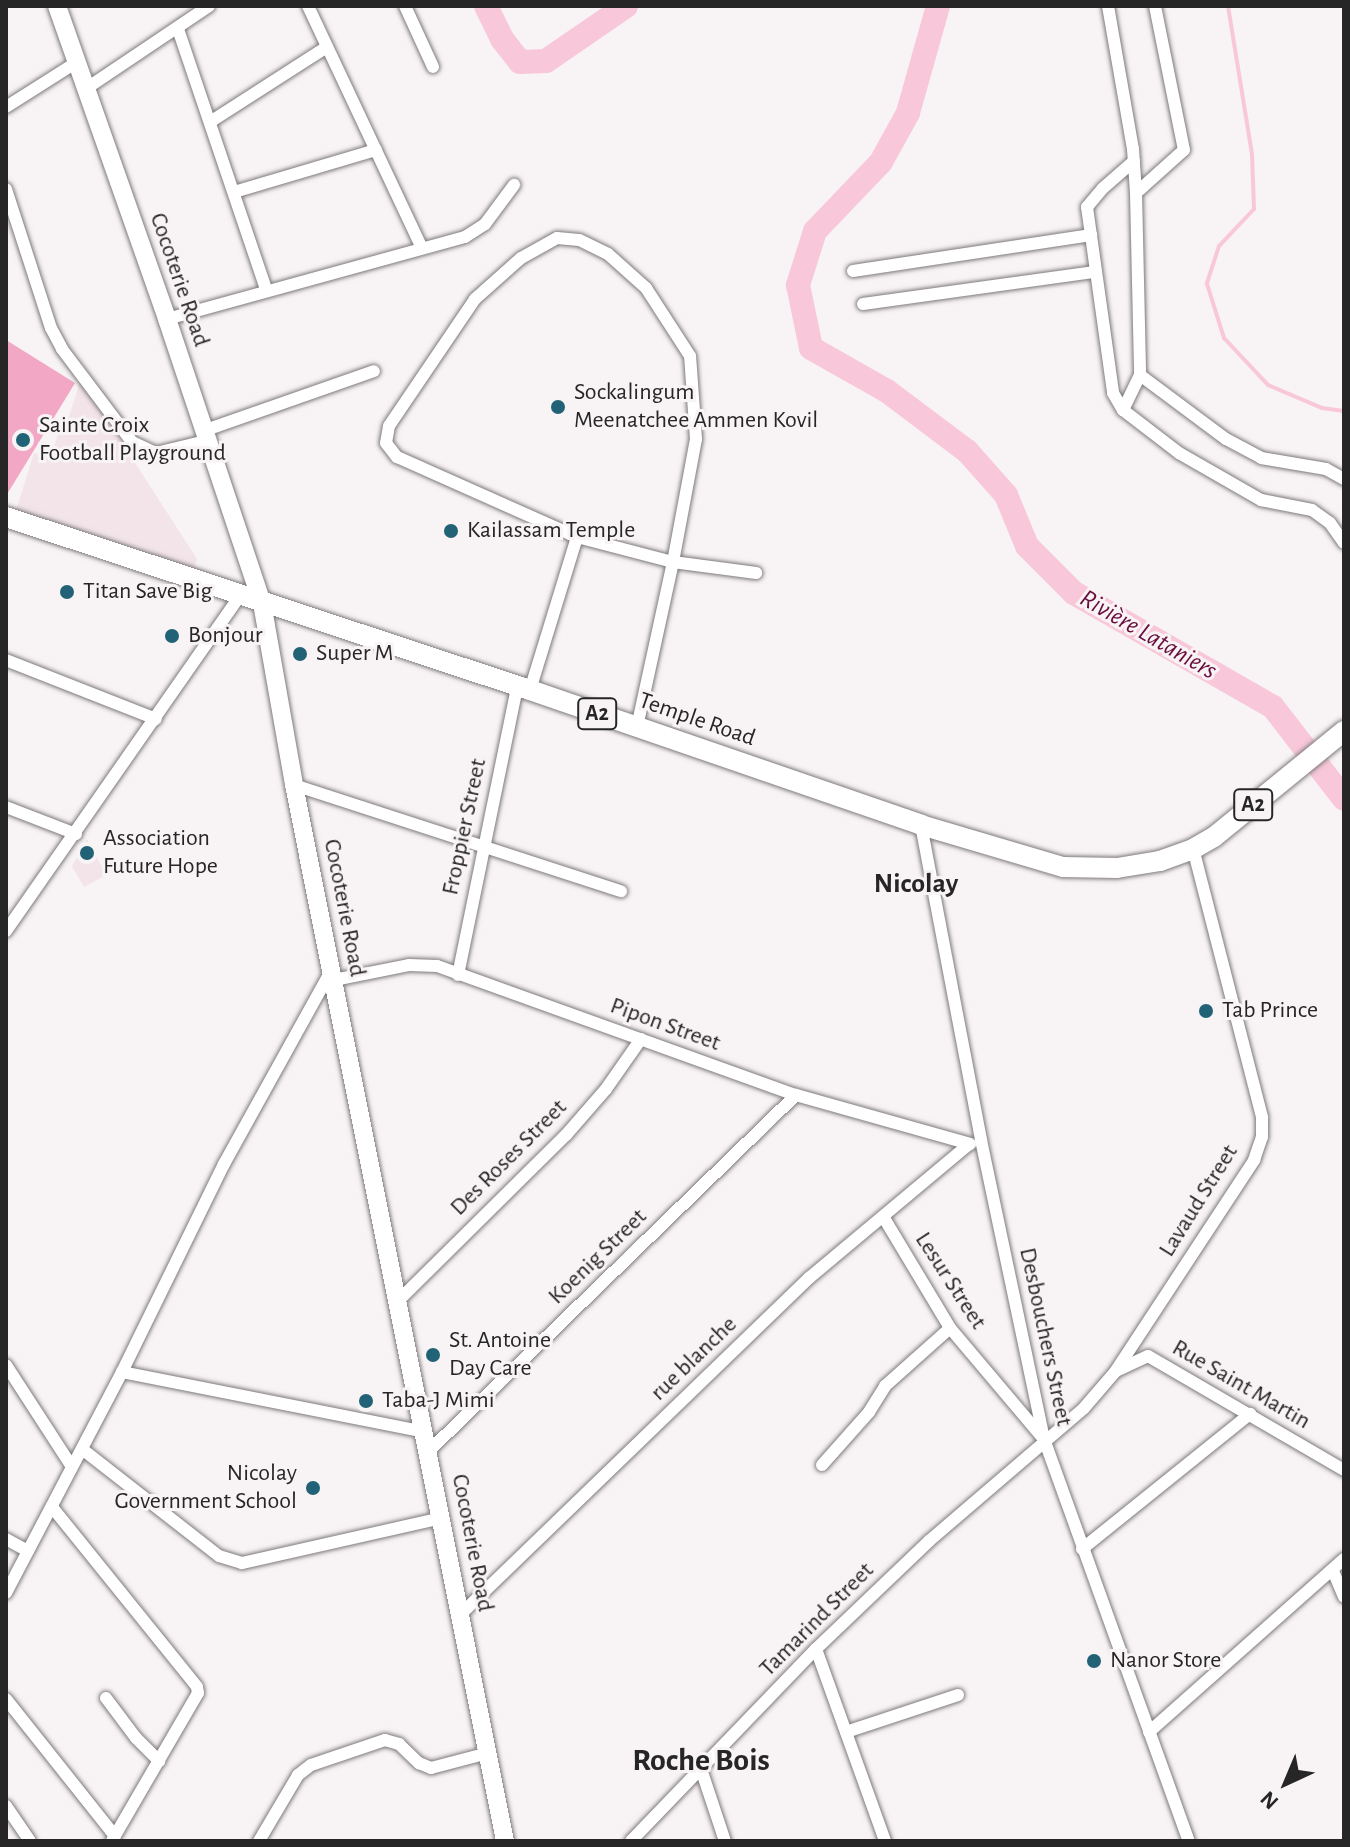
<!DOCTYPE html>
<meta charset="utf-8">
<style>
body{margin:0}
#map{position:relative;width:1350px;height:1847px;overflow:hidden;background:#f8f3f4;font-family:"Alegreya Sans",sans-serif}
div>[style]{position:absolute}
.built>*{inset:0;background:#f2e4e9}
.green>*{inset:0;background:#f2a7c4}
.stream>*{height:4px;margin:-2px;padding:0 2px;transform-origin:2px;border-radius:2px;background:#f8c8da}
.river>*{height:24px;margin:-12px;padding:0 12px;transform-origin:12px;border-radius:12px;background:#f8c8da}
.roads{filter:drop-shadow(0 0 2px #7e7a7b) drop-shadow(0 0 2px #7e7a7b)}
.street>*{height:12px;margin:-6px;padding:0 6px;transform-origin:6px;border-radius:6px;background:#fff}
.secondary>*{height:18px;margin:-9px;padding:0 9px;transform-origin:9px;border-radius:9px;background:#fff}
.primary>*{height:20px;margin:-10px;padding:0 10px;transform-origin:10px;border-radius:10px;background:#fff}
.dots>*{width:22px;height:22px;translate:-50% -50%;box-sizing:border-box;border:4px solid #f8f3f4;border-radius:50%}
span{translate:-50% -50%;white-space:nowrap;text-align:center;line-height:1.15;-webkit-text-stroke:6px #f8f3f4;paint-order:stroke}
.shield-label span{padding:2px 6px;background:#f8f3f4;border:2px solid;border-radius:6px;-webkit-text-stroke-width:0}
.shield-label{font-size:22px;color:#272626;font-weight:700}
.street-label{font-size:24px;color:#272626}
.poi-label{font-size:24px;color:#272626}
.left{translate:0 -50%;text-align:left}
.right{translate:-100% -50%;text-align:right}
.water-label{font-size:26px;color:#680f3e;font-style:italic}
.quarter-label{font-size:28px;color:#272626;font-weight:700}
.district-label{font-size:32px;color:#272626;font-weight:700}
.frame{position:absolute;inset:0;border:8px solid #272626;pointer-events:none}
.north{position:absolute;left:1246px;top:1743px;width:80px;height:80px;-webkit-text-stroke:6px #f8f3f4;paint-order:stroke;rotate:224deg;font-size:22px;font-weight:700;line-height:32px;text-align:center;color:#272626}
.north::after{content:'';display:block;margin:auto;width:28px;height:36px;background:#272626;clip-path:polygon(50% 0,100% 100%,50% 72%,0 100%)}
</style>
<div id="map">
<div class="built">
<div style="clip-path:polygon(81px 379px,197px 559px,194px 569px,16px 511px,34px 453px,39px 454px,41px 447px,53px 450px,61px 425px,66px 426px)"></div>
<div style="clip-path:polygon(87px 839px,106px 875px,84px 887px,72px 866px)"></div>
</div>
<div class="green">
<div style="clip-path:polygon(6px 340px,75px 383px,6px 496px)"></div>
</div>
<div class="stream">
<div style="left:1228px;top:6px;width:150px;rotate:80.8deg"></div>
<div style="left:1252px;top:154px;width:55px;rotate:87.9deg"></div>
<div style="left:1254px;top:209px;width:51px;rotate:133.4deg"></div>
<div style="left:1219px;top:246px;width:40px;rotate:108deg"></div>
<div style="left:1207px;top:284px;width:57px;rotate:72.5deg"></div>
<div style="left:1224px;top:338px;width:64px;rotate:46.9deg"></div>
<div style="left:1268px;top:385px;width:59px;rotate:23.1deg"></div>
<div style="left:1322px;top:408px;width:22px;rotate:8deg"></div>
</div>
<div class="river">
<div style="left:486px;top:6px;width:37px;rotate:64deg"></div>
<div style="left:502px;top:39px;width:29px;rotate:52deg"></div>
<div style="left:520px;top:62px;width:26px;rotate:-2deg"></div>
<div style="left:546px;top:61px;width:97px;rotate:-34.5deg"></div>
<div style="left:938px;top:6px;width:111px;rotate:105.7deg"></div>
<div style="left:908px;top:113px;width:56px;rotate:118.9deg"></div>
<div style="left:881px;top:162px;width:95px;rotate:133.7deg"></div>
<div style="left:815px;top:231px;width:57px;rotate:107.5deg"></div>
<div style="left:798px;top:285px;width:64px;rotate:78.3deg"></div>
<div style="left:811px;top:348px;width:87px;rotate:29.5deg"></div>
<div style="left:887px;top:391px;width:100px;rotate:36.9deg"></div>
<div style="left:967px;top:451px;width:59px;rotate:48.4deg"></div>
<div style="left:1006px;top:495px;width:55px;rotate:67.6deg"></div>
<div style="left:1027px;top:546px;width:66px;rotate:45deg"></div>
<div style="left:1074px;top:593px;width:229px;rotate:29.8deg"></div>
<div style="left:1273px;top:707px;width:116px;rotate:52.3deg"></div>
</div>
<div class="roads">
<div class="street">
<div style="left:308px;top:6px;width:265px;rotate:64.8deg"></div>
<div style="left:405px;top:6px;width:67px;rotate:65.3deg"></div>
<div style="left:1108px;top:6px;width:145px;rotate:80.1deg"></div>
<div style="left:1133px;top:149px;width:44px;rotate:86.1deg"></div>
<div style="left:1136px;top:193px;width:182px;rotate:88.7deg"></div>
<div style="left:1140px;top:375px;width:39px;rotate:116deg"></div>
<div style="left:178px;top:29px;width:274px;rotate:71.3deg"></div>
<div style="left:87px;top:88px;width:147px;rotate:-33.9deg"></div>
<div style="left:6px;top:107px;width:84px;rotate:-32.4deg"></div>
<div style="left:210px;top:122px;width:139px;rotate:-32.7deg"></div>
<div style="left:1134px;top:161px;width:41px;rotate:138.9deg"></div>
<div style="left:1103px;top:188px;width:25px;rotate:130deg"></div>
<div style="left:1087px;top:207px;width:188px;rotate:82deg"></div>
<div style="left:1113px;top:393px;width:20px;rotate:60deg"></div>
<div style="left:1123px;top:410px;width:71px;rotate:37.5deg"></div>
<div style="left:1179px;top:453px;width:95px;rotate:29.8deg"></div>
<div style="left:1261px;top:500px;width:52px;rotate:11.1deg"></div>
<div style="left:1312px;top:510px;width:22px;rotate:36deg"></div>
<div style="left:1330px;top:523px;width:24px;rotate:55deg"></div>
<div style="left:6px;top:189px;width:146px;rotate:72.1deg"></div>
<div style="left:51px;top:328px;width:24px;rotate:62deg"></div>
<div style="left:62px;top:349px;width:116px;rotate:53deg"></div>
<div style="left:132px;top:442px;width:26px;rotate:25deg"></div>
<div style="left:156px;top:453px;width:51px;rotate:-13.5deg"></div>
<div style="left:234px;top:192px;width:148px;rotate:-16.5deg"></div>
<div style="left:1136px;top:193px;width:64px;rotate:-41.9deg"></div>
<div style="left:1184px;top:150px;width:147px;rotate:-101.4deg"></div>
<div style="left:853px;top:271px;width:241px;rotate:-8.6deg"></div>
<div style="left:863px;top:304px;width:234px;rotate:-7.9deg"></div>
<div style="left:167px;top:319px;width:309px;rotate:-15.4deg"></div>
<div style="left:465px;top:237px;width:24px;rotate:-33deg"></div>
<div style="left:485px;top:224px;width:49px;rotate:-53.4deg"></div>
<div style="left:1140px;top:375px;width:107px;rotate:36.7deg"></div>
<div style="left:1226px;top:439px;width:40px;rotate:28deg"></div>
<div style="left:1261px;top:458px;width:66px;rotate:9.6deg"></div>
<div style="left:1326px;top:469px;width:21px;rotate:29deg"></div>
<div style="left:203px;top:431px;width:181px;rotate:-19.3deg"></div>
<div style="left:6px;top:660px;width:161px;rotate:21.5deg"></div>
<div style="left:530px;top:690px;width:160px;rotate:-72.9deg"></div>
<div style="left:637px;top:727px;width:169px;rotate:-77.7deg"></div>
<div style="left:673px;top:562px;width:125px;rotate:-79.4deg"></div>
<div style="left:696px;top:439px;width:83px;rotate:-94.1deg"></div>
<div style="left:690px;top:356px;width:81px;rotate:-122.9deg"></div>
<div style="left:646px;top:288px;width:51px;rotate:-138.2deg"></div>
<div style="left:608px;top:254px;width:32px;rotate:-154deg"></div>
<div style="left:579px;top:240px;width:22px;rotate:-175deg"></div>
<div style="left:557px;top:238px;width:41px;rotate:150.9deg"></div>
<div style="left:521px;top:258px;width:62px;rotate:138.3deg"></div>
<div style="left:475px;top:299px;width:153px;rotate:124.1deg"></div>
<div style="left:389px;top:426px;width:17px;rotate:100deg"></div>
<div style="left:386px;top:443px;width:18px;rotate:52deg"></div>
<div style="left:397px;top:457px;width:197px;rotate:24deg"></div>
<div style="left:577px;top:537px;width:99px;rotate:14.6deg"></div>
<div style="left:673px;top:562px;width:84px;rotate:7.5deg"></div>
<div style="left:294px;top:785px;width:344px;rotate:18deg"></div>
<div style="left:6px;top:807px;width:75px;rotate:21.1deg"></div>
<div style="left:921px;top:825px;width:321px;rotate:79.2deg"></div>
<div style="left:981px;top:1140px;width:306px;rotate:78.1deg"></div>
<div style="left:1044px;top:1439px;width:427px;rotate:70.2deg"></div>
<div style="left:6px;top:931px;width:409px;rotate:-55.1deg"></div>
<div style="left:458px;top:975px;width:294px;rotate:-78.4deg"></div>
<div style="left:334px;top:980px;width:76px;rotate:-11.3deg"></div>
<div style="left:409px;top:965px;width:28px;rotate:2deg"></div>
<div style="left:437px;top:966px;width:381px;rotate:19.8deg"></div>
<div style="left:796px;top:1095px;width:181px;rotate:15.7deg"></div>
<div style="left:884px;top:1218px;width:128px;rotate:59deg"></div>
<div style="left:950px;top:1328px;width:143px;rotate:49.8deg"></div>
<div style="left:399px;top:1300px;width:235px;rotate:-44.7deg"></div>
<div style="left:566px;top:1135px;width:61px;rotate:-49deg"></div>
<div style="left:606px;top:1089px;width:61px;rotate:-55deg"></div>
<div style="left:6px;top:1365px;width:121px;rotate:57.1deg"></div>
<div style="left:1118px;top:1370px;width:33px;rotate:-25deg"></div>
<div style="left:1148px;top:1356px;width:227px;rotate:30.2deg"></div>
<div style="left:122px;top:1372px;width:309px;rotate:11.2deg"></div>
<div style="left:82px;top:1449px;width:174px;rotate:38deg"></div>
<div style="left:219px;top:1556px;width:24px;rotate:17deg"></div>
<div style="left:242px;top:1563px;width:205px;rotate:-12.7deg"></div>
<div style="left:430px;top:1450px;width:510px;rotate:-44.13deg"></div>
<div style="left:822px;top:1465px;width:71px;rotate:-48.4deg"></div>
<div style="left:869px;top:1412px;width:31px;rotate:-58deg"></div>
<div style="left:885px;top:1386px;width:87px;rotate:-41.7deg"></div>
<div style="left:52px;top:1507px;width:231px;rotate:51.1deg"></div>
<div style="left:197px;top:1687px;width:6px;rotate:81deg"></div>
<div style="left:198px;top:1693px;width:171px;rotate:120.2deg"></div>
<div style="left:6px;top:1539px;width:25px;rotate:29deg"></div>
<div style="left:1082px;top:1549px;width:216px;rotate:-38.8deg"></div>
<div style="left:1333px;top:1571px;width:28px;rotate:67deg"></div>
<div style="left:6px;top:1593px;width:250px;rotate:-62.3deg"></div>
<div style="left:122px;top:1372px;width:232px;rotate:-63.9deg"></div>
<div style="left:224px;top:1164px;width:221px;rotate:-61deg"></div>
<div style="left:461px;top:1614px;width:484px;rotate:-44deg"></div>
<div style="left:809px;top:1278px;width:206px;rotate:-39.9deg"></div>
<div style="left:816px;top:1649px;width:204px;rotate:70.2deg"></div>
<div style="left:106px;top:1698px;width:50px;rotate:53.1deg"></div>
<div style="left:136px;top:1738px;width:33px;rotate:45deg"></div>
<div style="left:6px;top:1699px;width:175px;rotate:51.5deg"></div>
<div style="left:846px;top:1732px;width:118px;rotate:-18.3deg"></div>
<div style="left:1149px;top:1732px;width:261px;rotate:-41.6deg"></div>
<div style="left:701px;top:1769px;width:76px;rotate:71.6deg"></div>
<div style="left:6px;top:1806px;width:42px;rotate:55.6deg"></div>
<div style="left:259px;top:1841px;width:77px;rotate:-59.4deg"></div>
<div style="left:298px;top:1775px;width:16px;rotate:-38deg"></div>
<div style="left:311px;top:1765px;width:78px;rotate:-18.7deg"></div>
<div style="left:385px;top:1740px;width:15px;rotate:16deg"></div>
<div style="left:399px;top:1744px;width:28px;rotate:44deg"></div>
<div style="left:419px;top:1763px;width:13px;rotate:23deg"></div>
<div style="left:431px;top:1768px;width:59px;rotate:-14.7deg"></div>
<div style="left:631px;top:1841px;width:267px;rotate:-46.1deg"></div>
<div style="left:816px;top:1649px;width:156px;rotate:-43.7deg"></div>
<div style="left:929px;top:1541px;width:204px;rotate:-40.6deg"></div>
<div style="left:1084px;top:1408px;width:48px;rotate:-49.3deg"></div>
<div style="left:1115px;top:1372px;width:254px;rotate:-56.7deg"></div>
<div style="left:1254px;top:1160px;width:24px;rotate:-71deg"></div>
<div style="left:1262px;top:1137px;width:20px;rotate:-90deg"></div>
<div style="left:1262px;top:1117px;width:277px;rotate:-104.4deg"></div>
</div>
<div class="secondary">
<div style="left:57px;top:6px;width:332px;rotate:70.6deg"></div>
<div style="left:167px;top:319px;width:299px;rotate:71.5deg"></div>
<div style="left:262px;top:603px;width:185px;rotate:80deg"></div>
<div style="left:294px;top:785px;width:1077px;rotate:78.7deg"></div>
</div>
<div class="primary">
<div style="left:6px;top:517px;width:552px;rotate:18.27deg"></div>
<div style="left:530px;top:690px;width:414px;rotate:19deg"></div>
<div style="left:921px;top:825px;width:148px;rotate:16.5deg"></div>
<div style="left:1063px;top:867px;width:54px;rotate:1.1deg"></div>
<div style="left:1117px;top:868px;width:44px;rotate:-9.2deg"></div>
<div style="left:1160px;top:861px;width:35px;rotate:-20deg"></div>
<div style="left:1193px;top:849px;width:24px;rotate:-30deg"></div>
<div style="left:1214px;top:837px;width:168px;rotate:-39.2deg"></div>
</div>
</div>
<div class="dots">
<div style="left:558px;top:407px;background:#216276"></div>
<div style="left:23px;top:440px;background:#216276"></div>
<div style="left:451px;top:531px;background:#216276"></div>
<div style="left:67px;top:592px;background:#216276"></div>
<div style="left:172px;top:636px;background:#216276"></div>
<div style="left:300px;top:654px;background:#216276"></div>
<div style="left:87px;top:853px;background:#216276"></div>
<div style="left:1206px;top:1011px;background:#216276"></div>
<div style="left:433px;top:1355px;background:#216276"></div>
<div style="left:366px;top:1401px;background:#216276"></div>
<div style="left:313px;top:1488px;background:#216276"></div>
<div style="left:1094px;top:1661px;background:#216276"></div>
</div>
<div class="shield-label">
<span style="left:597px;top:714px">A2</span>
<span style="left:1253px;top:805px">A2</span>
</div>
<div class="street-label">
<span style="left:179px;top:280px;rotate:71deg">Cocoterie Road</span>
<span style="left:697px;top:720px;rotate:19deg">Temple Road</span>
<span style="left:465px;top:827px;rotate:-78deg">Froppier Street</span>
<span style="left:344px;top:908px;rotate:79deg">Cocoterie Road</span>
<span style="left:665px;top:1025px;rotate:20deg">Pipon Street</span>
<span style="left:509px;top:1158px;rotate:-45deg">Des Roses Street</span>
<span style="left:1199px;top:1201px;rotate:-58deg">Lavaud Street</span>
<span style="left:598px;top:1257px;rotate:-44deg">Koenig Street</span>
<span style="left:950px;top:1281px;rotate:57deg">Lesur Street</span>
<span style="left:1045px;top:1337px;rotate:78deg">Desbouchers Street</span>
<span style="left:694px;top:1359px;rotate:-44deg">rue blanche</span>
<span style="left:1241px;top:1385px;rotate:30deg">Rue Saint Martin</span>
<span style="left:472px;top:1543px;rotate:79deg">Cocoterie Road</span>
<span style="left:817px;top:1620px;rotate:-45deg">Tamarind Street</span>
</div>
<div class="poi-label">
<span class="left" style="left:574px;top:407px">Sockalingum<br>Meenatchee Ammen Kovil</span>
<span class="left" style="left:39px;top:440px">Sainte Croix<br>Football Playground</span>
<span class="left" style="left:467px;top:531px">Kailassam Temple</span>
<span class="left" style="left:83px;top:592px">Titan Save Big</span>
<span class="left" style="left:188px;top:636px">Bonjour</span>
<span class="left" style="left:316px;top:654px">Super M</span>
<span class="left" style="left:103px;top:853px">Association<br>Future Hope</span>
<span class="left" style="left:1222px;top:1011px">Tab Prince</span>
<span class="left" style="left:449px;top:1355px">St. Antoine<br>Day Care</span>
<span class="left" style="left:382px;top:1401px">Taba-J Mimi</span>
<span class="right" style="left:297px;top:1488px">Nicolay<br>Government School</span>
<span class="left" style="left:1110px;top:1661px">Nanor Store</span>
</div>
<div class="water-label">
<span style="left:1148px;top:635px;rotate:30deg">Rivière Lataniers</span>
</div>
<div class="quarter-label">
<span style="left:916px;top:884px">Nicolay</span>
</div>
<div class="district-label">
<span style="left:701px;top:1760px">Roche Bois</span>
</div>
<div class="frame"></div>
<div class="north">N</div>
</div>
